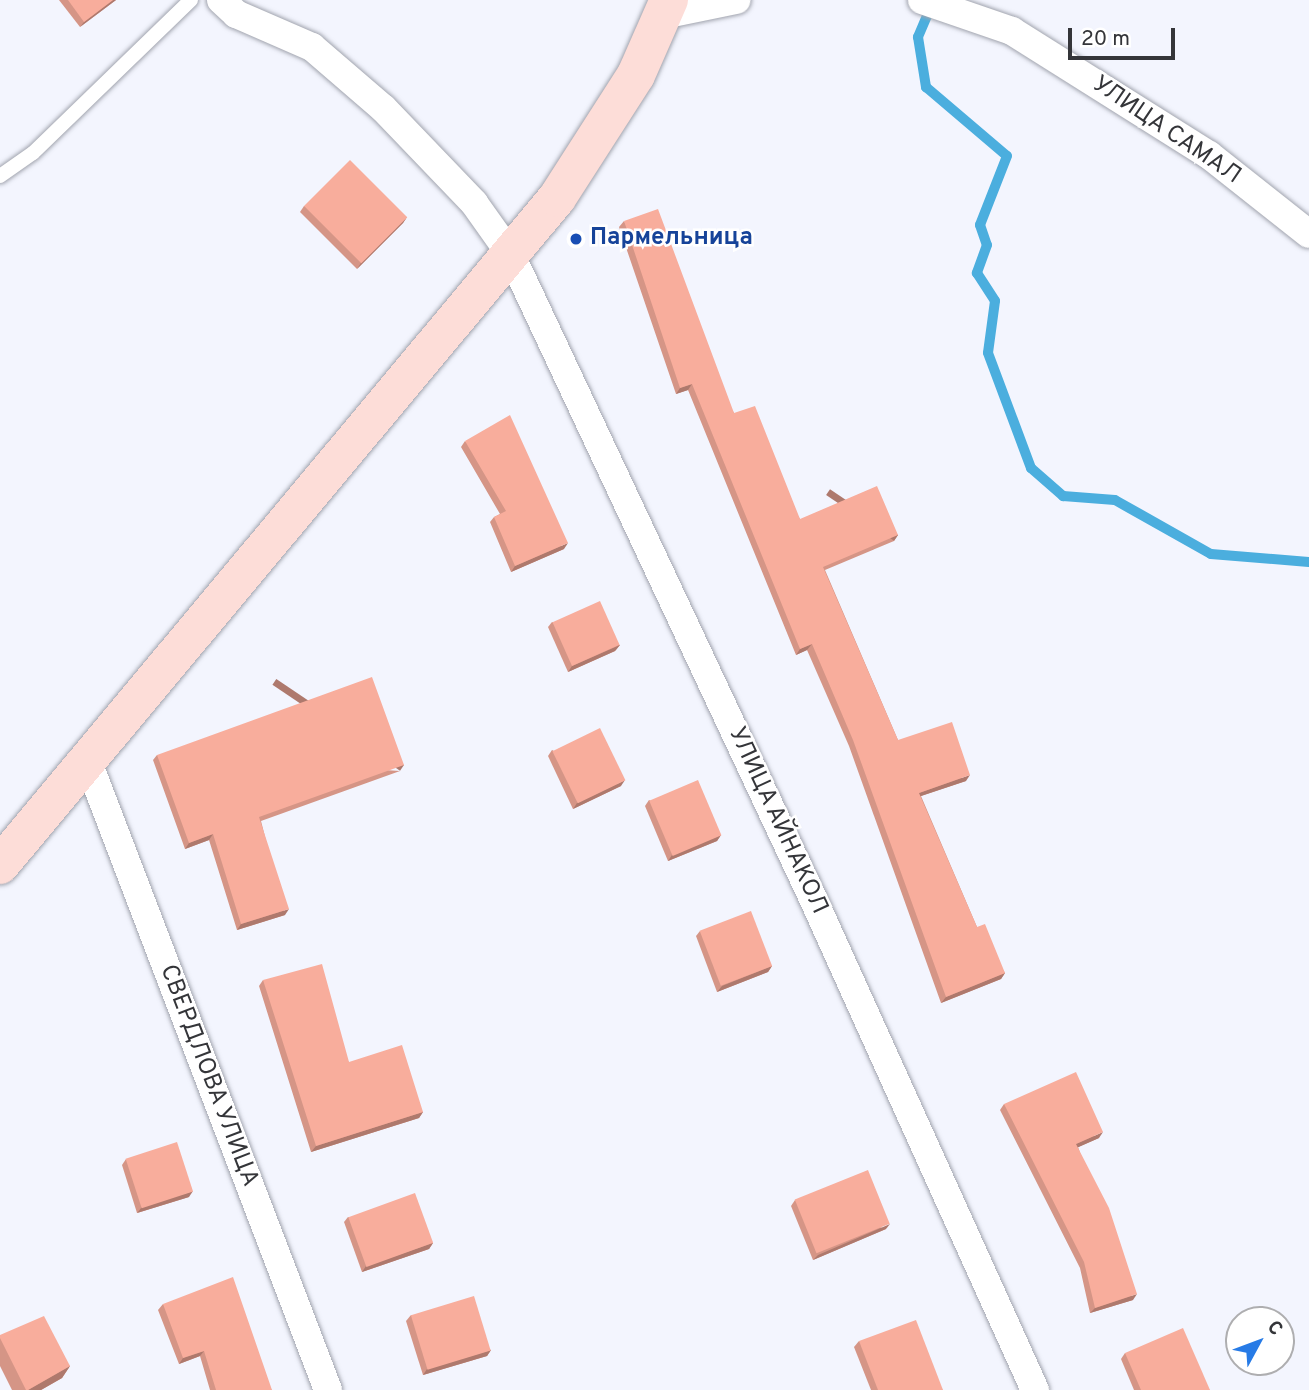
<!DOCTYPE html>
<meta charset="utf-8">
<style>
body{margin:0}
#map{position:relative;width:1309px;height:1390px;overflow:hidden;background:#f3f5fe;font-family:Overpass,sans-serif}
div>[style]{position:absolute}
.stream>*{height:10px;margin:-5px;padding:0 5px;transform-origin:5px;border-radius:5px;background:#4baede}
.roads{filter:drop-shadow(0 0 2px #a1a4ae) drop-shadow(0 0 2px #a1a4ae)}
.lane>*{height:14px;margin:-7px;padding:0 7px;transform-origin:7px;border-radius:7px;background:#fff}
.street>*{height:28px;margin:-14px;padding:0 14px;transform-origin:14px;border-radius:14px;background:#fff}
.secondary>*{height:38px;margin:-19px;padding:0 19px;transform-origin:19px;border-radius:19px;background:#fdddd8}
.wall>*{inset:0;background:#d59586}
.shaded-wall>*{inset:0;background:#ae796d;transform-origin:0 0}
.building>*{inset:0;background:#f8ad9c;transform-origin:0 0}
.dots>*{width:19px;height:19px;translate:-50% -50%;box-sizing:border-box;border:4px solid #fff;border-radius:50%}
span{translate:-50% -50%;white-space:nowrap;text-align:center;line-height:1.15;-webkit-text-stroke:5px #fff;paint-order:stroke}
.street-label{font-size:24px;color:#343539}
.transit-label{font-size:24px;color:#164399;font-weight:700}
.left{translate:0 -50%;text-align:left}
.north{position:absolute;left:1225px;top:1306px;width:70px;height:70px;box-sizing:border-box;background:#fff;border:2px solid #aeaeb0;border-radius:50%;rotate:49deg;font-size:19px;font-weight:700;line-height:28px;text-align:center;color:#343539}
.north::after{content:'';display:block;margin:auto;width:24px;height:32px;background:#277be6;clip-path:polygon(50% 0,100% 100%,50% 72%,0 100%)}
.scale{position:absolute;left:1068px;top:28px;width:107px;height:32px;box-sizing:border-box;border:4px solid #343539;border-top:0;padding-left:9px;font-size:21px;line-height:24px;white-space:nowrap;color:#343539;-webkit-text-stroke:5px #fff;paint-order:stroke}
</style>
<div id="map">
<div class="stream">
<div style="left:932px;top:4px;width:36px;rotate:113deg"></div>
<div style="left:918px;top:37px;width:51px;rotate:80.9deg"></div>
<div style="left:926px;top:87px;width:106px;rotate:40.4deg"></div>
<div style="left:1007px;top:156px;width:74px;rotate:111.4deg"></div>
<div style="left:980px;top:225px;width:21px;rotate:71deg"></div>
<div style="left:987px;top:245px;width:30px;rotate:110deg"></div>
<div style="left:977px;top:273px;width:33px;rotate:57deg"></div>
<div style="left:995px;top:301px;width:52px;rotate:97.7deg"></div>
<div style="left:988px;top:353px;width:123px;rotate:69.5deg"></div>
<div style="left:1031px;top:468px;width:43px;rotate:41.2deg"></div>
<div style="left:1063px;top:496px;width:52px;rotate:4.4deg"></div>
<div style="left:1115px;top:500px;width:110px;rotate:29.4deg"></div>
<div style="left:1211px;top:554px;width:98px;rotate:4.7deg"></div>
</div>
<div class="roads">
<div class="lane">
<div style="left:0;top:176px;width:40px;rotate:-34.9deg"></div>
<div style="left:33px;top:153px;width:220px;rotate:-44.1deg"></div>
</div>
<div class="street">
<div style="left:221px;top:0;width:21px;rotate:43deg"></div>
<div style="left:236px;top:14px;width:83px;rotate:23.5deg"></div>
<div style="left:312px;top:47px;width:94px;rotate:40.7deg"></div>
<div style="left:383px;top:108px;width:132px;rotate:46.2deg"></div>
<div style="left:474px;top:203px;width:64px;rotate:54.6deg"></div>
<div style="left:511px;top:255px;width:718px;rotate:64.86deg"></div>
<div style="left:816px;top:905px;width:532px;rotate:65.7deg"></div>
<div style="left:922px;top:0;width:95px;rotate:19deg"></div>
<div style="left:1012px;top:31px;width:233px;rotate:32.2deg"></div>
<div style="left:1209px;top:155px;width:127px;rotate:38.3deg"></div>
<div style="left:663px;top:15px;width:75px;rotate:-11.6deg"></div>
<div style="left:88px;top:762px;width:672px;rotate:69.08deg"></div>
</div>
<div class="secondary">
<div style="left:0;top:865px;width:869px;rotate:-50.14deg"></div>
<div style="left:557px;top:198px;width:146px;rotate:-57.3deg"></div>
<div style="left:636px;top:75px;width:82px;rotate:-66.3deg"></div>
</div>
</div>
<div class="wall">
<div style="clip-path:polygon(59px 0,116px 0,80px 27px)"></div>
<div style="clip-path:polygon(304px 206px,407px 217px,403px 223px,357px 269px,300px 212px)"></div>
<div style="clip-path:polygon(624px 221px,734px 413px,800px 519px,898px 535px,894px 541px,825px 570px,898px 740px,966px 781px,921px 796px,977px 927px,1005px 973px,1001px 979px,941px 1003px,849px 746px,807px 650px,796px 655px,688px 390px,676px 394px,619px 227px)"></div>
<div style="clip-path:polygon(465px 441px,564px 549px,511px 572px,490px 522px,494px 517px,500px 514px,461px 447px)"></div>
<div style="clip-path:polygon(552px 622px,620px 645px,615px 651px,568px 672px,548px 627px)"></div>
<div style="clip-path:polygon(552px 750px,621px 786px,573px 809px,548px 756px)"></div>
<div style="clip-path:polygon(157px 755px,400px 771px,261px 821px,285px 915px,237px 930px,209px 840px,185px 849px,153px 760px)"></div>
<div style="clip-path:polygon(649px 800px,721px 835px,717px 841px,668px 861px,645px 806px)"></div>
<div style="clip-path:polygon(700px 931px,772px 966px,768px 972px,717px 992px,696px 936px)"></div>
<div style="clip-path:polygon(263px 980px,349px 1062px,423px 1112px,419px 1118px,311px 1152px,259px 986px)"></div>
<div style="clip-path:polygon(1004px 1104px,1099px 1138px,1078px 1147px,1133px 1300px,1090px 1313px,1080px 1268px,1000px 1110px)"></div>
<div style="clip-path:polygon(126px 1159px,189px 1197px,137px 1213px,122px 1165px)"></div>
<div style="clip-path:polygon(795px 1200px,886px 1229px,813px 1260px,791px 1206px)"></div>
<div style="clip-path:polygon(348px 1217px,433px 1243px,429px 1249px,362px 1272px,344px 1222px)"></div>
<div style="clip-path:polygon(163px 1304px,272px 1390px,210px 1390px,200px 1356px,179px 1364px,158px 1310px)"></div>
<div style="clip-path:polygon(411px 1315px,491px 1350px,487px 1356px,423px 1375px,406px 1321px)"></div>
<div style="clip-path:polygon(0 1335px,70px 1366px,62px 1378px,41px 1390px,12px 1390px,0 1366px)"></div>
<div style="clip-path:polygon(859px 1341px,943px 1390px,871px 1390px,854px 1347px)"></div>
<div style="clip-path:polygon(1125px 1353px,1210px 1390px,1134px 1390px,1121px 1359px)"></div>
</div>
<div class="shaded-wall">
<div style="clip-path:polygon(113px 0,116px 0,80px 27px,84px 22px)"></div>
<div style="clip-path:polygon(407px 217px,403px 223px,357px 269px,361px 263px)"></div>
<div style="clip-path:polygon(692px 384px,688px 390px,676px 394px,680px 388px)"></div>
<div style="left:898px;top:535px;width:7px;height:82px;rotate:124deg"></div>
<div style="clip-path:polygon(568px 543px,564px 549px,511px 572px,515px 566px)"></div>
<div style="clip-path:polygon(812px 644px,807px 650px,796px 655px,800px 649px)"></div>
<div style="clip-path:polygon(620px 645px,615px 651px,568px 672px,572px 666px)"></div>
<div style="left:404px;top:765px;width:7px;height:154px;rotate:124deg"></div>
<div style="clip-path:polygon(970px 775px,966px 781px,915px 798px,919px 793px)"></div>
<div style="clip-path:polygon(625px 780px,621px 786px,573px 809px,577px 803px)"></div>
<div style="clip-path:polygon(213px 834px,209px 840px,185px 849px,189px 843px)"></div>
<div style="clip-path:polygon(721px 835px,717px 841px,668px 861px,672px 855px)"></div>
<div style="clip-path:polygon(289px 909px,285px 915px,237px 930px,241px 924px)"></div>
<div style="clip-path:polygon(772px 966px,768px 972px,717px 992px,722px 986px)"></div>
<div style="clip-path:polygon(1005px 973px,1001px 979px,941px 1003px,946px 997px)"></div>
<div style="clip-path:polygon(423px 1112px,419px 1118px,311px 1152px,316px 1146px)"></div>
<div style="clip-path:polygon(1103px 1132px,1099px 1138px,1072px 1150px,1076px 1144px)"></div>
<div style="clip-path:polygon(193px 1191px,189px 1197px,137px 1213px,142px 1207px)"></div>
<div style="clip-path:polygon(890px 1224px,886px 1229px,813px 1260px,818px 1255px)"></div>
<div style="clip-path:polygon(433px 1243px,429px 1249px,362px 1272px,366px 1266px)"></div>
<div style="clip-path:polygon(1137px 1294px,1133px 1300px,1090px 1313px,1095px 1308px)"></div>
<div style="clip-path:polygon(491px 1350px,487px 1356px,423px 1375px,427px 1369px)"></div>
<div style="clip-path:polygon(204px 1351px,200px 1356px,179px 1364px,183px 1358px)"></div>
<div style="clip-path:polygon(70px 1366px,62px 1378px,41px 1390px,28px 1390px)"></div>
</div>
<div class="building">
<div style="clip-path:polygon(68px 0,113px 0,84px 22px)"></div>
<div style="left:350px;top:160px;width:81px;height:65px;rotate:45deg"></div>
<div style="clip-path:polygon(658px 209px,734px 413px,755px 406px,800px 519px,877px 486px,898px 535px,823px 567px,898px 740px,952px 722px,970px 775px,919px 793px,977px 927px,985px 924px,1005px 973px,946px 997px,853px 740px,812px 644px,800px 649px,692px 384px,680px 388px,624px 221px)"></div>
<div style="clip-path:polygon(510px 415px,568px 543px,515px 566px,494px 517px,506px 511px,465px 441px)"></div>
<div style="left:600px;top:601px;width:48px;height:52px;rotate:66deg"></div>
<div style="clip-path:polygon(372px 677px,404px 765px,259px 817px,289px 909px,241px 924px,213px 834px,189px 843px,157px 755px)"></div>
<div style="left:600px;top:728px;width:58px;height:53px;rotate:64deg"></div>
<div style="left:698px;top:780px;width:60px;height:53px;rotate:67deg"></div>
<div style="left:751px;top:911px;width:59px;height:55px;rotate:69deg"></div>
<div style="clip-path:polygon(322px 964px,349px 1062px,402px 1045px,423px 1112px,316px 1146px,263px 980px)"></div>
<div style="clip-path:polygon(1076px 1072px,1103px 1132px,1076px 1144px,1109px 1208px,1137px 1294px,1095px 1308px,1084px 1262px,1004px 1104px)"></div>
<div style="left:177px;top:1142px;width:52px;height:54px;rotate:72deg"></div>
<div style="left:868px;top:1170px;width:58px;height:79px;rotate:68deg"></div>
<div style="left:415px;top:1193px;width:53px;height:71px;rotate:70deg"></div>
<div style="clip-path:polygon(233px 1277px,272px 1390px,216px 1390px,204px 1351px,183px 1358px,163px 1304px)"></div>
<div style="left:474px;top:1296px;width:57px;height:66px;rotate:73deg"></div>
<div style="clip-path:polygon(44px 1316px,70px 1366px,28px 1390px,26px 1390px,0 1338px,0 1335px)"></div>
<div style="clip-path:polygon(916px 1320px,943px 1390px,878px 1390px,859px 1341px)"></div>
<div style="clip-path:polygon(1183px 1328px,1210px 1390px,1141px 1390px,1125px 1353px)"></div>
</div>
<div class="dots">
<div style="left:576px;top:239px;background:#1a4fb4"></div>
</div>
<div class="street-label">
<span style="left:1166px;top:131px;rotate:34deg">УЛИЦА САМАЛ</span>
<span style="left:777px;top:821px;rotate:65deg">УЛИЦА АЙНАКОЛ</span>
<span style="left:208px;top:1076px;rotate:69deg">СВЕРДЛОВА УЛИЦА</span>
</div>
<div class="transit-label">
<span class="left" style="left:590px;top:239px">Пармельница</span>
</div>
<div class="north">С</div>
<div class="scale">20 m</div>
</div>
